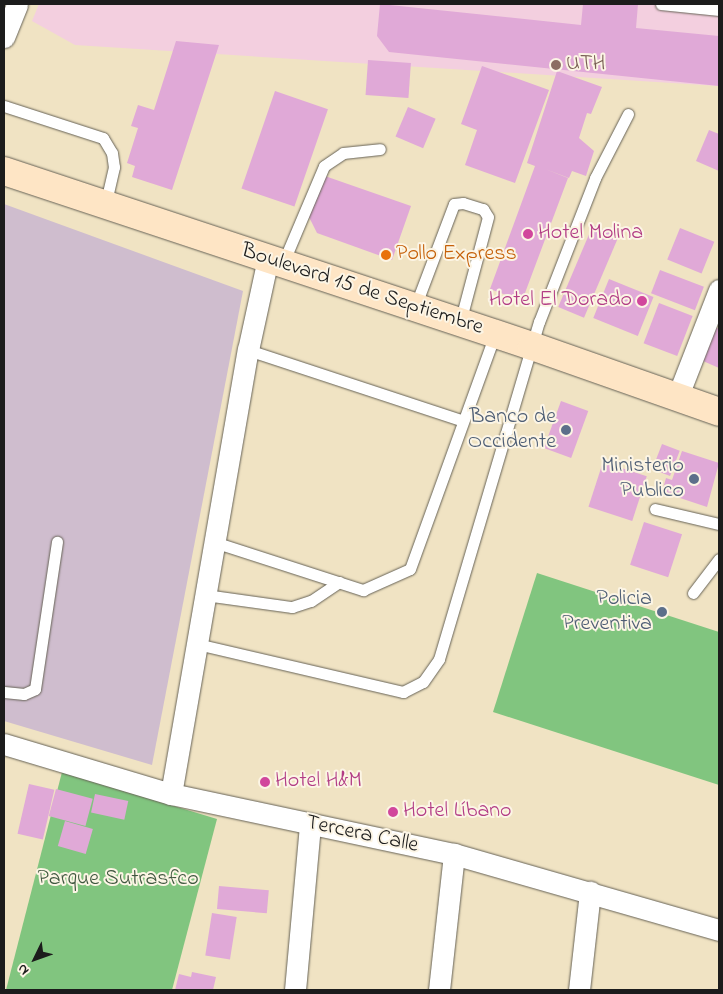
<!DOCTYPE html>
<meta charset="utf-8">
<style>
body{margin:0}
#map{position:relative;width:723px;height:994px;overflow:hidden;background:#f0e3c3;font-family:"Indie Flower",sans-serif}
div>[style]{position:absolute}
.built>*{inset:0;background:#f3cfdf}
.industrial>*{inset:0;background:#cfbdce}
.green>*{inset:0;background:#81c57f}
.building>*{inset:0;background:#e0a9d7;transform-origin:0 0}
.roads{filter:drop-shadow(0 0 1px #666256) drop-shadow(0 0 1px #666256)}
.lane>*{height:11px;margin:-5.5px;padding:0 5.5px;transform-origin:5.5px;border-radius:5.5px;background:#fff}
.street>*{height:21px;margin:-10.5px;padding:0 10.5px;transform-origin:10.5px;border-radius:10.5px;background:#fff}
.secondary>*{height:28px;margin:-14px;padding:0 14px;transform-origin:14px;border-radius:14px;background:#fee5c5}
.dots>*{width:14px;height:14px;translate:-50% -50%;box-sizing:border-box;border:2px solid #fcf5e5;border-radius:50%}
span{translate:-50% -50%;white-space:nowrap;text-align:center;line-height:1.15;-webkit-text-stroke:4px #fcf5e5;paint-order:stroke}
.education-label{font-size:22px;color:#785e54}
.left{translate:0 -50%;text-align:left}
.hotel-label{font-size:22px;color:#b23c85}
.right{translate:-100% -50%;text-align:right}
.food-label{font-size:22px;color:#c56008}
.street-label{font-size:22px;color:#1c1c1c}
.service-label{font-size:22px;color:#4e5e75}
.park-label{font-size:22px;color:#3f573f}
.frame{position:absolute;inset:0;border:5px solid #1c1c1c;pointer-events:none}
.north{position:absolute;left:10px;top:934px;width:50px;height:50px;-webkit-text-stroke:4px #fcf5e5;paint-order:stroke;rotate:228deg;font-size:14px;font-weight:700;line-height:20px;text-align:center;color:#1c1c1c}
.north::after{content:'';display:block;margin:auto;width:18px;height:22px;background:#1c1c1c;clip-path:polygon(50% 0,100% 100%,50% 72%,0 100%)}
</style>
<div id="map">
<div class="built">
<div style="clip-path:polygon(39px 4px,719px 4px,719px 86px,75px 45px,32px 21px)"></div>
</div>
<div class="industrial">
<div style="clip-path:polygon(4px 204px,243px 291px,152px 765px,4px 721px)"></div>
</div>
<div class="green">
<div style="clip-path:polygon(537px 573px,719px 632px,719px 785px,493px 712px)"></div>
<div style="clip-path:polygon(62px 772px,217px 819px,172px 990px,6px 990px)"></div>
</div>
<div class="building">
<div style="clip-path:polygon(380px 4px,581px 25px,583px 4px,638px 4px,636px 28px,719px 36px,719px 86px,389px 52px,377px 36px)"></div>
<div style="clip-path:polygon(176px 41px,219px 45px,172px 190px,132px 177px,135px 166px,127px 163px,138px 128px,131px 126px,138px 105px,154px 110px)"></div>
<div style="left:368px;top:60px;width:43px;height:35px;rotate:4deg"></div>
<div style="clip-path:polygon(482px 66px,549px 90px,515px 183px,465px 165px,477px 130px,461px 124px)"></div>
<div style="clip-path:polygon(557px 71px,602px 87px,591px 114px,587px 113px,579px 138px,594px 151px,586px 176px,572px 171px,569px 178px,545px 169px,568px 178px,522px 301px,490px 289px,535px 166px,527px 163px)"></div>
<div style="left:275px;top:91px;width:56px;height:103px;rotate:19deg"></div>
<div style="left:408px;top:107px;width:30px;height:32px;rotate:23deg"></div>
<div style="clip-path:polygon(709px 130px,719px 134px,719px 171px,696px 161px)"></div>
<div style="clip-path:polygon(322px 175px,411px 206px,392px 260px,317px 233px,308px 215px)"></div>
<div style="left:593px;top:225px;width:28px;height:89px;rotate:23deg"></div>
<div style="left:680px;top:228px;width:37px;height:34px;rotate:22deg"></div>
<div style="left:660px;top:270px;width:47px;height:25px;rotate:21deg"></div>
<div style="left:609px;top:279px;width:48px;height:42px;rotate:22deg"></div>
<div style="left:659px;top:303px;width:36px;height:43px;rotate:21deg"></div>
<div style="clip-path:polygon(713px 326px,719px 329px,719px 368px,703px 361px)"></div>
<div style="left:561px;top:401px;width:29px;height:50px;rotate:20deg"></div>
<div style="left:662px;top:444px;width:19px;height:27px;rotate:21deg"></div>
<div style="clip-path:polygon(682px 451px,719px 463px,707px 507px,662px 492px,666px 478px,672px 480px)"></div>
<div style="left:603px;top:462px;width:46px;height:47px;rotate:18deg"></div>
<div style="left:644px;top:522px;width:40px;height:45px;rotate:18deg"></div>
<div style="left:29px;top:784px;width:26px;height:51px;rotate:13deg"></div>
<div style="left:56px;top:789px;width:38px;height:28px;rotate:15deg"></div>
<div style="left:95px;top:794px;width:34px;height:19px;rotate:12deg"></div>
<div style="left:65px;top:821px;width:29px;height:26px;rotate:16deg"></div>
<div style="left:219px;top:886px;width:50px;height:23px;rotate:5deg"></div>
<div style="left:212px;top:913px;width:25px;height:43px;rotate:9deg"></div>
<div style="clip-path:polygon(192px 972px,216px 977px,213px 990px,175px 990px,179px 974px,191px 977px)"></div>
</div>
<div class="roads">
<div class="lane">
<div style="left:661px;top:4px;width:58px;rotate:5.9deg"></div>
<div style="left:4px;top:106px;width:104px;rotate:17.9deg"></div>
<div style="left:103px;top:138px;width:17px;rotate:59deg"></div>
<div style="left:112px;top:153px;width:14px;rotate:82deg"></div>
<div style="left:114px;top:167px;width:39px;rotate:103deg"></div>
<div style="left:283px;top:263px;width:105px;rotate:-67.1deg"></div>
<div style="left:324px;top:166px;width:23px;rotate:-34deg"></div>
<div style="left:343px;top:153px;width:37px;rotate:-6deg"></div>
<div style="left:415px;top:307px;width:110px;rotate:-69.3deg"></div>
<div style="left:454px;top:204px;width:9px;rotate:-6deg"></div>
<div style="left:463px;top:203px;width:21px;rotate:17deg"></div>
<div style="left:483px;top:209px;width:9px;rotate:58deg"></div>
<div style="left:488px;top:217px;width:109px;rotate:104.9deg"></div>
<div style="left:248px;top:350px;width:224px;rotate:18.2deg"></div>
<div style="left:655px;top:509px;width:66px;rotate:13.2deg"></div>
<div style="left:214px;top:542px;width:157px;rotate:17.9deg"></div>
<div style="left:363px;top:590px;width:51px;rotate:-24.1deg"></div>
<div style="left:410px;top:569px;width:250px;rotate:-70.1deg"></div>
<div style="left:693px;top:593px;width:43px;rotate:-52.6deg"></div>
<div style="left:205px;top:595px;width:88px;rotate:7.9deg"></div>
<div style="left:292px;top:607px;width:20px;rotate:-18deg"></div>
<div style="left:311px;top:601px;width:34px;rotate:-34deg"></div>
<div style="left:197px;top:644px;width:212px;rotate:13.1deg"></div>
<div style="left:403px;top:692px;width:22px;rotate:-27deg"></div>
<div style="left:423px;top:682px;width:28px;rotate:-55deg"></div>
<div style="left:439px;top:659px;width:352px;rotate:-73.5deg"></div>
<div style="left:539px;top:322px;width:155px;rotate:-68.7deg"></div>
<div style="left:595px;top:178px;width:72px;rotate:-62.7deg"></div>
<div style="left:4px;top:692px;width:20px;rotate:6deg"></div>
<div style="left:24px;top:694px;width:12px;rotate:-24deg"></div>
<div style="left:35px;top:689px;width:149px;rotate:-81.5deg"></div>
</div>
<div class="street">
<div style="left:4px;top:37px;width:35px;rotate:-68deg"></div>
<div style="left:677px;top:398px;width:116px;rotate:-68.7deg"></div>
<div style="left:4px;top:744px;width:174px;rotate:16.7deg"></div>
<div style="left:171px;top:794px;width:289px;rotate:12deg"></div>
<div style="left:454px;top:854px;width:276px;rotate:16deg"></div>
<div style="left:171px;top:794px;width:451px;rotate:-80.2deg"></div>
<div style="left:248px;top:350px;width:94px;rotate:-77.7deg"></div>
<div style="left:295px;top:990px;width:167px;rotate:-84.8deg"></div>
<div style="left:439px;top:990px;width:137px;rotate:-83.7deg"></div>
<div style="left:579px;top:990px;width:99px;rotate:-83.6deg"></div>
</div>
<div class="secondary">
<div style="left:4px;top:171px;width:556px;rotate:18.34deg"></div>
<div style="left:532px;top:346px;width:198px;rotate:19.4deg"></div>
</div>
</div>
<div class="dots">
<div style="left:556px;top:65px;background:#8d6e63"></div>
<div style="left:528px;top:234px;background:#d1479c"></div>
<div style="left:386px;top:255px;background:#e8710a"></div>
<div style="left:642px;top:301px;background:#d1479c"></div>
<div style="left:566px;top:430px;background:#5c6f8a"></div>
<div style="left:694px;top:479px;background:#5c6f8a"></div>
<div style="left:662px;top:612px;background:#5c6f8a"></div>
<div style="left:265px;top:782px;background:#d1479c"></div>
<div style="left:393px;top:812px;background:#d1479c"></div>
</div>
<div class="education-label">
<span class="left" style="left:566px;top:65px">UTH</span>
</div>
<div class="hotel-label">
<span class="left" style="left:538px;top:234px">Hotel Molina</span>
<span class="right" style="left:632px;top:301px">Hotel El Dorado</span>
<span class="left" style="left:275px;top:782px">Hotel H&amp;M</span>
<span class="left" style="left:403px;top:812px">Hotel Líbano</span>
</div>
<div class="food-label">
<span class="left" style="left:396px;top:255px">Pollo Express</span>
</div>
<div class="street-label">
<span style="left:362px;top:290px;rotate:18deg">Boulevard 15 de Septiembre</span>
<span style="left:362px;top:835px;rotate:12deg">Tercera Calle</span>
</div>
<div class="service-label">
<span class="right" style="left:556px;top:430px">Banco de<br>Occidente</span>
<span class="right" style="left:684px;top:479px">Ministerio<br>Publico</span>
<span class="right" style="left:652px;top:612px">Policia<br>Preventiva</span>
</div>
<div class="park-label">
<span style="left:118px;top:880px">Parque Sutrasfco</span>
</div>
<div class="frame"></div>
<div class="north">N</div>
</div>
